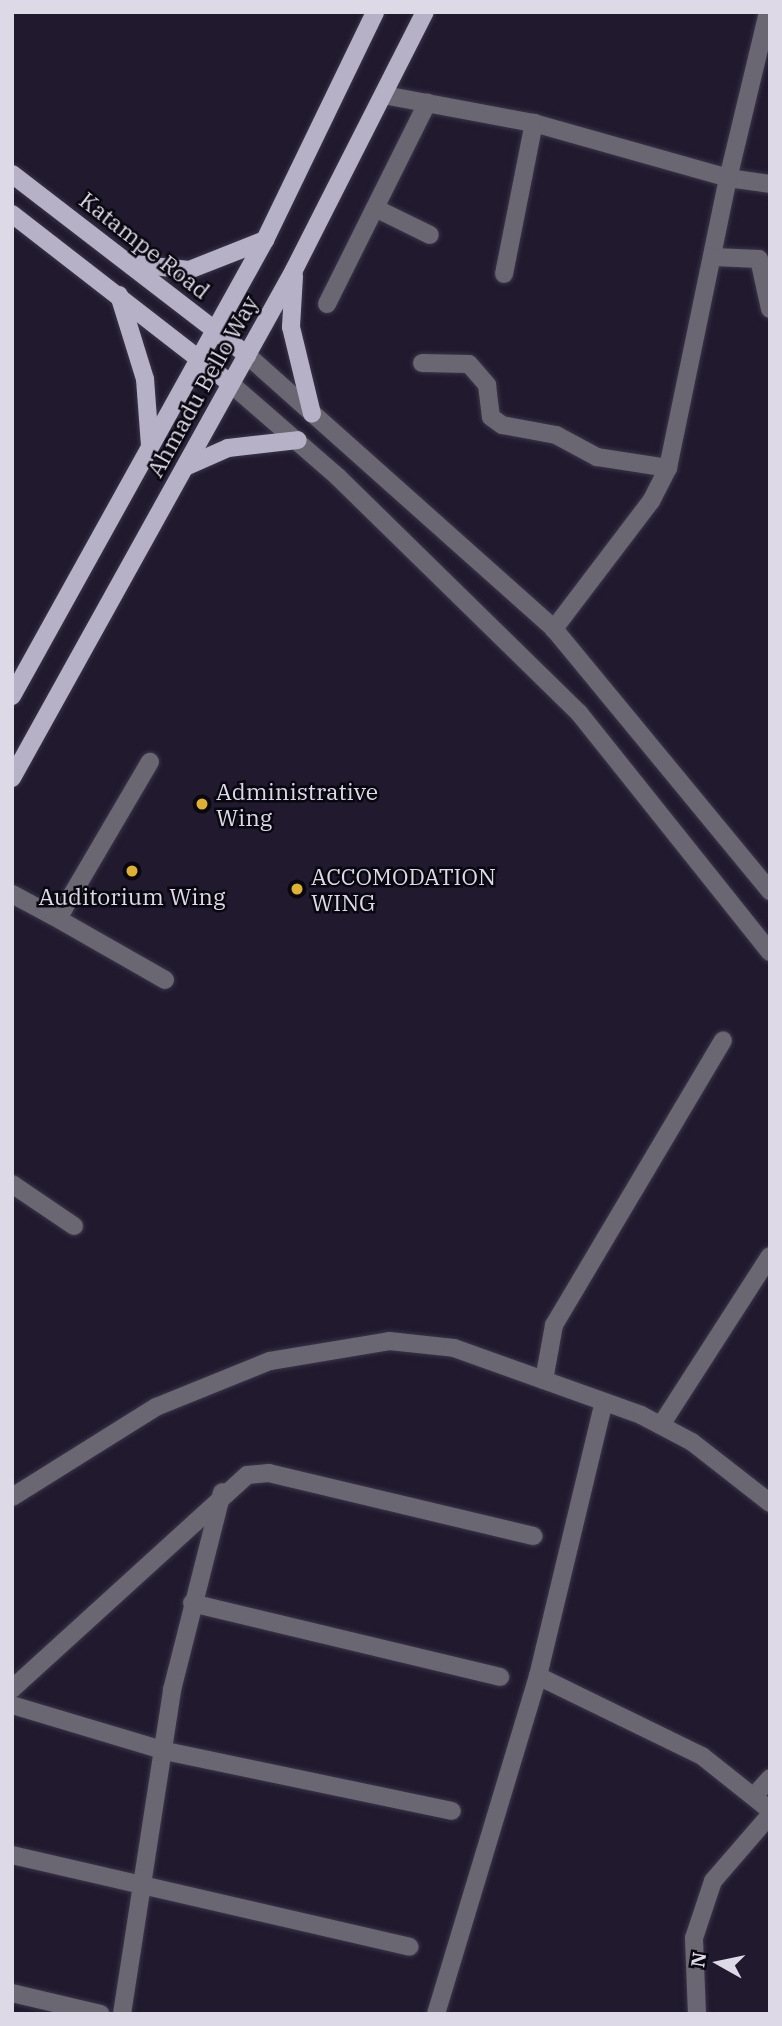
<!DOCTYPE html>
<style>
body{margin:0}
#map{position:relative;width:782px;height:2026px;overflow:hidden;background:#211a2f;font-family:"IBM Plex Serif",serif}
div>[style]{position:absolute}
.roads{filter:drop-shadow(0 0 2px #3b3549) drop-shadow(0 0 2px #3b3549)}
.minor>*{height:18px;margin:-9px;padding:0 9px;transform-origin:9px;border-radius:9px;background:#6a6772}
.major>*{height:18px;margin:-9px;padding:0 9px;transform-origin:9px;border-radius:9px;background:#b7b1c8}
.dots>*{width:19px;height:19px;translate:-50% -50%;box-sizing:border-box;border:4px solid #09070f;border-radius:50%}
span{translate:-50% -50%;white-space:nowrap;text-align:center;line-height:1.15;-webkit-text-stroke:5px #09070f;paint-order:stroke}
.street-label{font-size:23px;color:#ddd9e7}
.poi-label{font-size:23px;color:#ddd9e7}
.left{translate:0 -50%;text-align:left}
.frame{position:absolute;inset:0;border:14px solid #ddd9e7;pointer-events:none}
.north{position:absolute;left:684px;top:1928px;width:70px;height:70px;-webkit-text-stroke:5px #09070f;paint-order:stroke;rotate:279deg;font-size:19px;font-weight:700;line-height:28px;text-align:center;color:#ddd9e7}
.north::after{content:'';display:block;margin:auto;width:24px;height:32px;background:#ddd9e7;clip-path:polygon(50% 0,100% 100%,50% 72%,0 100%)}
</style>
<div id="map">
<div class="roads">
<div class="minor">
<div style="left:768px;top:12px;width:171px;rotate:103.5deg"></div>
<div style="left:728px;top:178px;width:42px;rotate:8.1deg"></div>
<div style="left:384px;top:95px;width:153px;rotate:10.6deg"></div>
<div style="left:534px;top:123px;width:202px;rotate:15.8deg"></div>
<div style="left:728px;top:178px;width:296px;rotate:101.7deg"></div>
<div style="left:668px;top:468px;width:37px;rotate:117deg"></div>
<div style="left:651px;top:501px;width:161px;rotate:127.2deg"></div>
<div style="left:375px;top:208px;width:61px;rotate:26.1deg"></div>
<div style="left:714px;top:257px;width:45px;rotate:2.5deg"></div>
<div style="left:759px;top:259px;width:51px;rotate:77.6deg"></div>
<div style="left:504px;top:274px;width:154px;rotate:-78.8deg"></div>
<div style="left:327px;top:304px;width:225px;rotate:-63.5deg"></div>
<div style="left:247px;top:355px;width:411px;rotate:41.7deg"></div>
<div style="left:554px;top:629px;width:340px;rotate:50.5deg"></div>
<div style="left:422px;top:363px;width:47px;rotate:1.2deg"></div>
<div style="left:469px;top:364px;width:28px;rotate:49deg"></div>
<div style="left:487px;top:385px;width:32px;rotate:83deg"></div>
<div style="left:491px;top:417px;width:14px;rotate:36deg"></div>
<div style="left:502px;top:425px;width:55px;rotate:10.5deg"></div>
<div style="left:556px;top:435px;width:47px;rotate:28.2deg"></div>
<div style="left:597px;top:457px;width:72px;rotate:8.8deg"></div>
<div style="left:231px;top:384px;width:143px;rotate:41deg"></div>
<div style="left:339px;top:478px;width:336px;rotate:44.4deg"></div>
<div style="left:579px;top:713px;width:306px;rotate:51.4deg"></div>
<div style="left:12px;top:894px;width:47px;rotate:28.2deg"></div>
<div style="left:53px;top:916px;width:12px;rotate:-31deg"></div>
<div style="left:63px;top:910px;width:172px;rotate:-59.6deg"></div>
<div style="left:53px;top:916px;width:129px;rotate:29.7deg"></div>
<div style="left:12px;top:1184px;width:75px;rotate:34.1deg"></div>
<div style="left:544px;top:1380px;width:56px;rotate:-79.7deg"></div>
<div style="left:554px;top:1325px;width:331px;rotate:-59.3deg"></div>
<div style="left:661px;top:1425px;width:201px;rotate:-57.2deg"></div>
<div style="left:12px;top:1497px;width:170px;rotate:-32deg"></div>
<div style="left:156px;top:1407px;width:123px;rotate:-22deg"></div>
<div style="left:270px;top:1361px;width:121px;rotate:-9.5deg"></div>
<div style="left:389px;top:1341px;width:65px;rotate:6.1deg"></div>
<div style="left:454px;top:1348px;width:199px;rotate:19.7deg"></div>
<div style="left:641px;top:1415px;width:58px;rotate:27.9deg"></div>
<div style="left:692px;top:1442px;width:99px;rotate:38deg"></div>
<div style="left:192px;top:1603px;width:317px;rotate:13.5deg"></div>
<div style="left:538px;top:1676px;width:182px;rotate:26deg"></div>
<div style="left:702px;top:1756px;width:87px;rotate:38.5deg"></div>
<div style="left:12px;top:1689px;width:318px;rotate:-42.3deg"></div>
<div style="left:247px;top:1475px;width:22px;rotate:-5deg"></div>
<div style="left:269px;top:1473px;width:272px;rotate:13.4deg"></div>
<div style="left:12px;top:1705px;width:160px;rotate:16.7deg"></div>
<div style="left:165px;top:1751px;width:293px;rotate:11.8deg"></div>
<div style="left:754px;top:1796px;width:24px;rotate:-48deg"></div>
<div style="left:12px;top:1855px;width:408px;rotate:13deg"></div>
<div style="left:12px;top:1993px;width:91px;rotate:13.3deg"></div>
<div style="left:122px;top:2014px;width:328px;rotate:-81.2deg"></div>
<div style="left:172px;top:1690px;width:204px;rotate:-75.8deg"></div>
<div style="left:436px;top:2014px;width:353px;rotate:-73.2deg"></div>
<div style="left:538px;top:1676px;width:282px;rotate:-76.5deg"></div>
<div style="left:697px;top:2014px;width:76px;rotate:-92.3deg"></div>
<div style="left:694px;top:1938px;width:60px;rotate:-71.6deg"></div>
<div style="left:713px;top:1881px;width:87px;rotate:-49.2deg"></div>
</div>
<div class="major">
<div style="left:12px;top:174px;width:297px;rotate:37.6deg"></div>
<div style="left:12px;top:214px;width:277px;rotate:37.8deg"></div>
<div style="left:135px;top:264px;width:54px;rotate:6.3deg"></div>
<div style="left:189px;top:270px;width:82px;rotate:-21.5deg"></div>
<div style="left:294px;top:276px;width:51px;rotate:93.4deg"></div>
<div style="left:291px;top:327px;width:89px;rotate:76.4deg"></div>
<div style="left:119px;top:295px;width:88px;rotate:72.8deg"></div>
<div style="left:145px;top:379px;width:66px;rotate:85.7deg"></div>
<div style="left:185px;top:467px;width:47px;rotate:-23.8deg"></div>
<div style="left:228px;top:448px;width:70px;rotate:-6.5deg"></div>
<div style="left:12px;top:696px;width:521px;rotate:-60.98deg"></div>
<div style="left:265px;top:240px;width:253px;rotate:-64.2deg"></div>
<div style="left:12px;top:778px;width:581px;rotate:-60.96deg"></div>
<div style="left:294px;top:270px;width:289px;rotate:-63.1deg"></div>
</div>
</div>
<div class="dots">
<div style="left:202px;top:804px;background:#deb133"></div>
<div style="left:132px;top:871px;background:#deb133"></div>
<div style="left:297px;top:889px;background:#deb133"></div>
</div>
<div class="street-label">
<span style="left:145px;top:245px;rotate:38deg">Katampe Road</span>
<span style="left:202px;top:386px;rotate:-61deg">Ahmadu Bello Way</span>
</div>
<div class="poi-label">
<span class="left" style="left:216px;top:804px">Administrative<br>Wing</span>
<span class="left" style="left:311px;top:889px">ACCOMODATION<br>WING</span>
<span style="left:132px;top:896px">Auditorium Wing</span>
</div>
<div class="frame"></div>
<div class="north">N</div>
</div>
